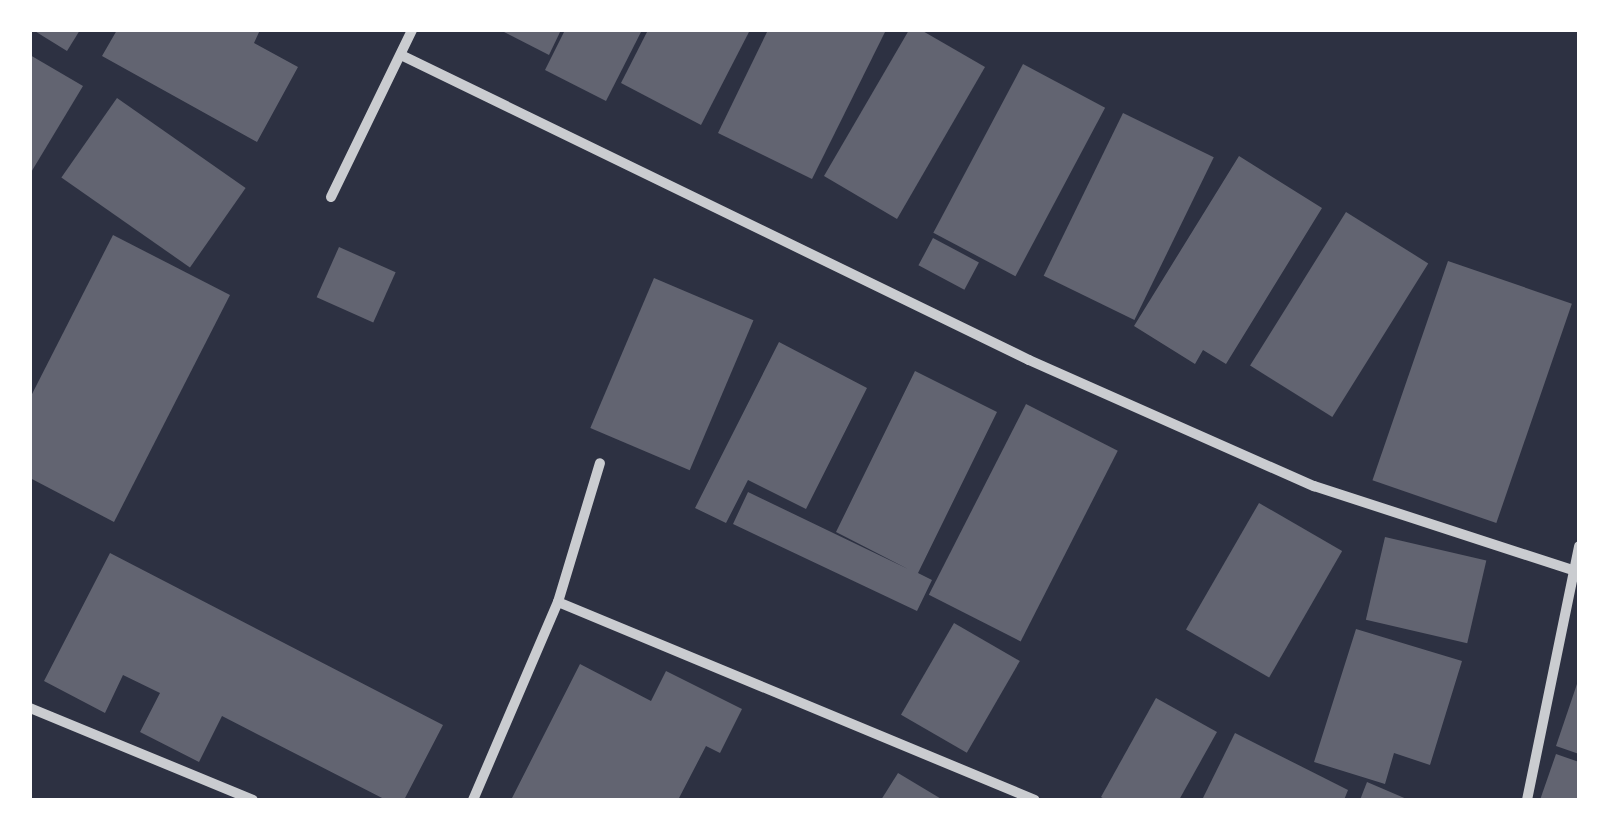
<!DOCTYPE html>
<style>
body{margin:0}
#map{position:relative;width:1609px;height:830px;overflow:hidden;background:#2d3142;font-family:Signika,sans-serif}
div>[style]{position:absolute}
.building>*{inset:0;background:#626471;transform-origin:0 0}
.minor>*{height:10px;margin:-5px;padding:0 5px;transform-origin:5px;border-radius:5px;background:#caccd0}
span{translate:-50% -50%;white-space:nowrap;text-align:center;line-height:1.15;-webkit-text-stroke:10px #fff;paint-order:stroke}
.frame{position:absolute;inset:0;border:32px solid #fff;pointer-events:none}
</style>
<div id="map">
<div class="building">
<div style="clip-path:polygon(33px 30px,80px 30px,67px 51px)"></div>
<div style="clip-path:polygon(117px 30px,260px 30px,254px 43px,298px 67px,257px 142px,102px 56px)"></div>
<div style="clip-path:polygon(500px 30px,561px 30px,549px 55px)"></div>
<div style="clip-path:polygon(565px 30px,642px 30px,606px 101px,545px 70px)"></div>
<div style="clip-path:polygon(648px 30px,750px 30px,701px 125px,621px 83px)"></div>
<div style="clip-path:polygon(768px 30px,886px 30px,812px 179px,718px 133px)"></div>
<div style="clip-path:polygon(909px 30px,921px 30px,985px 67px,897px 219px,824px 176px)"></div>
<div style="clip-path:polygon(30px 55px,83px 86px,30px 174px)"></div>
<div style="left:1023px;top:64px;width:93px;height:191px;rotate:28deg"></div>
<div style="left:117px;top:98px;width:157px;height:97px;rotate:35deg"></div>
<div style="left:1123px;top:113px;width:101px;height:181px;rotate:26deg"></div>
<div style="clip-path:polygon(1239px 156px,1322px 208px,1226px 364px,1203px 350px,1195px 364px,1134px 326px)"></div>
<div style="left:1346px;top:212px;width:97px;height:181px;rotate:32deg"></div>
<div style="clip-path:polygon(113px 235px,230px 295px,114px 522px,30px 478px,30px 398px)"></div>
<div style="left:933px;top:238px;width:52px;height:31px;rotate:28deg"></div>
<div style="left:339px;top:247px;width:62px;height:55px;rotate:24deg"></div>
<div style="left:1448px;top:261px;width:131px;height:232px;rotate:19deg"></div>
<div style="left:654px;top:278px;width:108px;height:163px;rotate:23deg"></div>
<div style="clip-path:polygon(779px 342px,867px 388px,806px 509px,748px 480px,726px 523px,695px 508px)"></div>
<div style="clip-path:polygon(915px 371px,997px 412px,918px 573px,932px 580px,917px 611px,733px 524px,748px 492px,908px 569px,836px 532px)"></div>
<div style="left:1026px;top:404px;width:103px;height:214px;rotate:27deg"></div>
<div style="left:1259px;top:503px;width:96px;height:146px;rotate:30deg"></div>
<div style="left:1385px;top:537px;width:104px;height:85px;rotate:13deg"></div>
<div style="clip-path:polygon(110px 553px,443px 725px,404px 800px,386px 800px,222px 716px,199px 762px,140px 732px,160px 693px,123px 675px,105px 713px,44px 681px)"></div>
<div style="left:954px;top:623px;width:76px;height:106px;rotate:30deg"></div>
<div style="clip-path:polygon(1356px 629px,1462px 661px,1430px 765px,1394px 753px,1385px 784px,1314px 762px)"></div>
<div style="clip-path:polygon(580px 664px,651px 701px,666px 671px,742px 709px,720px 753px,706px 746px,678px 800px,511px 800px)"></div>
<div style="clip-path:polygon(1578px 681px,1579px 681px,1579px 754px,1556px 746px)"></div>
<div style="clip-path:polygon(1156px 698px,1217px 732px,1179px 800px,1106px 800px,1101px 797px)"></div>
<div style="clip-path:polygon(1235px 733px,1348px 790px,1344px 800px,1202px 800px)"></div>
<div style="clip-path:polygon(1556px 754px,1579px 762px,1579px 800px,1540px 800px)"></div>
<div style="clip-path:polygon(898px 773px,943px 800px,881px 800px)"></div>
<div style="clip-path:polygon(1367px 782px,1409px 800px,1360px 800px)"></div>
</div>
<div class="minor">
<div style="left:401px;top:55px;width:698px;rotate:25.9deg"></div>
<div style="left:1029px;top:360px;width:312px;rotate:23.9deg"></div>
<div style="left:1314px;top:486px;width:271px;rotate:18deg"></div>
<div style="left:331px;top:197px;width:186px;rotate:-64.1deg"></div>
<div style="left:558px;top:602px;width:516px;rotate:22.54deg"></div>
<div style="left:30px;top:708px;width:241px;rotate:22.4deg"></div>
<div style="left:473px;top:800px;width:215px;rotate:-66.8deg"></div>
<div style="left:558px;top:602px;width:145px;rotate:-73.2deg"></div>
<div style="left:1527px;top:800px;width:259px;rotate:-78.4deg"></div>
</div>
<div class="frame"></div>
</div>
